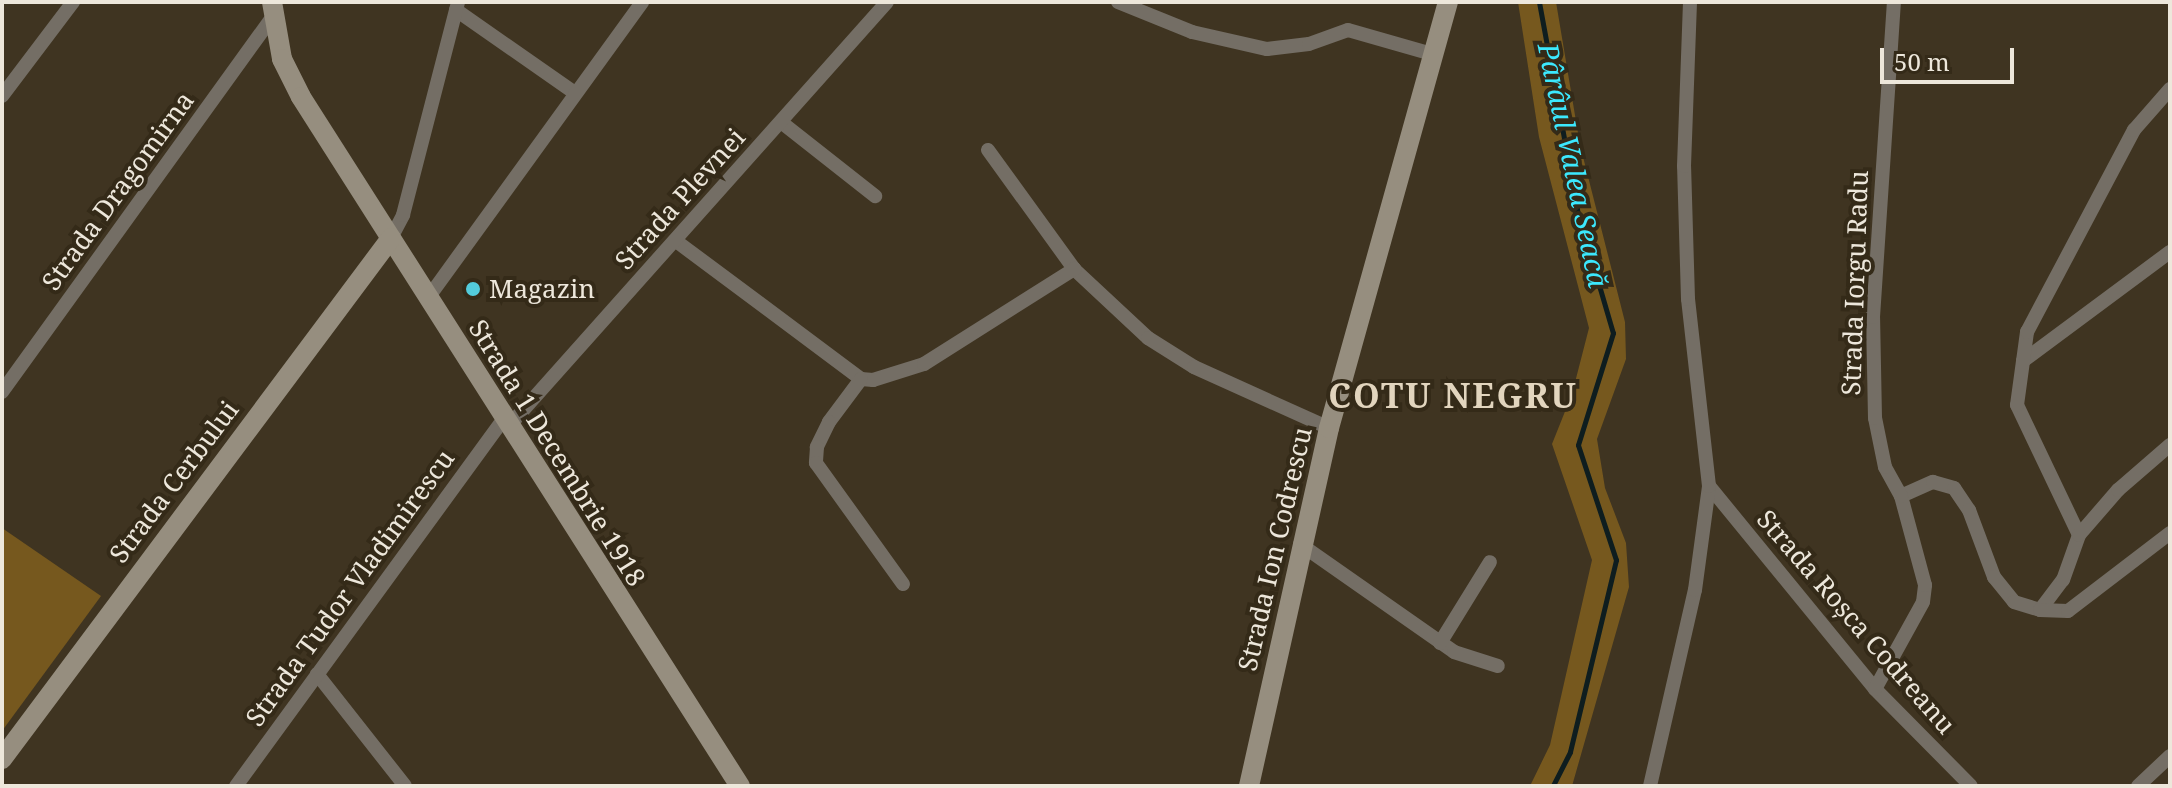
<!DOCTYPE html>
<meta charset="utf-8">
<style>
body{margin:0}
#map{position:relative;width:2172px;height:788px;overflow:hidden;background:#3f3421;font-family:"Noto Serif",serif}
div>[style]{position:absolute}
.green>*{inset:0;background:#76581e}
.stream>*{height:5px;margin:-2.5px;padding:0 2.5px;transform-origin:2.5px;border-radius:2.5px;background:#0e1d1f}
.street>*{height:14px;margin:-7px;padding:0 7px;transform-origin:7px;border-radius:7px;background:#746e65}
.secondary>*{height:20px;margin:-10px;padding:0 10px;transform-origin:10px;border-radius:10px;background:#968e7f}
.dots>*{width:22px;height:22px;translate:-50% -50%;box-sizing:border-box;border:4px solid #342a18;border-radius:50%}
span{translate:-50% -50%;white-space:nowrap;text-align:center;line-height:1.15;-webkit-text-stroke:8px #342a18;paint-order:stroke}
.street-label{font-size:26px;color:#ede7db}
.poi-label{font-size:26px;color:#ede7db}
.left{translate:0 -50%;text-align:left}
.water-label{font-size:28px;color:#3ce8fd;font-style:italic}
.district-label{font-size:34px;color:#e2d5be;font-weight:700;letter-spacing:2px}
.frame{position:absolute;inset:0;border:4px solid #ede7db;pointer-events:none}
.scale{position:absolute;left:1880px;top:48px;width:134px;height:36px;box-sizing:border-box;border:4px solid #ede7db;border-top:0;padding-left:10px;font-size:24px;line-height:28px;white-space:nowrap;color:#ede7db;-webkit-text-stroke:6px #342a18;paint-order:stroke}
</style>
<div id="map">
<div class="green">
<div style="clip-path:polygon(1518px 2px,1556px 2px,1580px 145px,1625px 322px,1626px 359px,1597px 439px,1605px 488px,1626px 543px,1629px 587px,1572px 786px,1530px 786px,1550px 745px,1592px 560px,1552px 444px,1572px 394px,1589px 328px,1539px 137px)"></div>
<div style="clip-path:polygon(2px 528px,101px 596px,2px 731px)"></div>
</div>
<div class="stream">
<div style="left:1539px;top:2px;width:211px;rotate:79.6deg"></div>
<div style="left:1577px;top:210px;width:128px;rotate:73.7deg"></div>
<div style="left:1613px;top:333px;width:117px;rotate:107.4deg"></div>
<div style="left:1578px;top:445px;width:121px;rotate:71.7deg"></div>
<div style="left:1616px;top:560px;width:197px;rotate:103.5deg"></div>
<div style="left:1570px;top:752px;width:38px;rotate:117deg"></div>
</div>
<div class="street">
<div style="left:1118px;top:2px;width:80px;rotate:22.1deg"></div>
<div style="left:1192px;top:32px;width:77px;rotate:12.8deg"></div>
<div style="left:1267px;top:49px;width:42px;rotate:-6.8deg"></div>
<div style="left:1309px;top:44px;width:41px;rotate:-19.7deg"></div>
<div style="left:1348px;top:30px;width:91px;rotate:15.9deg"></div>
<div style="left:456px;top:10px;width:145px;rotate:34.9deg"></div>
<div style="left:2px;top:96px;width:118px;rotate:-52.9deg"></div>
<div style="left:781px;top:122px;width:120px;rotate:38.2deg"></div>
<div style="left:988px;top:150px;width:147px;rotate:54.1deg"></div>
<div style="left:1074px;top:269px;width:101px;rotate:43deg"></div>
<div style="left:1148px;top:338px;width:54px;rotate:32.2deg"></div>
<div style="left:1194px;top:367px;width:148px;rotate:24.3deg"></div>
<div style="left:391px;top:238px;width:26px;rotate:-62deg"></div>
<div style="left:403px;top:215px;width:220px;rotate:-75.5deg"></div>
<div style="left:676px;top:241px;width:231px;rotate:36.7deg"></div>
<div style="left:861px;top:379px;width:12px;rotate:5deg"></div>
<div style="left:873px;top:380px;width:53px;rotate:-17.4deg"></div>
<div style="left:924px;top:364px;width:178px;rotate:-32.3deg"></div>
<div style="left:428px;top:298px;width:365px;rotate:-54.1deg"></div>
<div style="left:2023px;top:361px;width:183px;rotate:-36.6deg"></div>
<div style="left:861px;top:379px;width:54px;rotate:126.7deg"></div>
<div style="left:829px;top:422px;width:28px;rotate:116deg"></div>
<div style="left:817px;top:447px;width:16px;rotate:94deg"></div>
<div style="left:816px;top:463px;width:149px;rotate:54.3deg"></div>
<div style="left:2px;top:392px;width:462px;rotate:-54.2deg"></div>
<div style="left:508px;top:427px;width:569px;rotate:-48.27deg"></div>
<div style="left:1709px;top:486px;width:262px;rotate:50.7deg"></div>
<div style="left:1875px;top:689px;width:136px;rotate:45.3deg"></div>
<div style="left:1901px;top:496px;width:35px;rotate:-24deg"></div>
<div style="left:1933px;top:482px;width:22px;rotate:16deg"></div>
<div style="left:1954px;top:488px;width:27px;rotate:56deg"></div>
<div style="left:1969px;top:510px;width:72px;rotate:69.5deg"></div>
<div style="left:1994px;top:577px;width:32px;rotate:51deg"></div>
<div style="left:2014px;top:602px;width:27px;rotate:17deg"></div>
<div style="left:2040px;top:610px;width:38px;rotate:-53deg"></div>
<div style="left:2063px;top:580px;width:48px;rotate:-70.4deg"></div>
<div style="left:2079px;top:535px;width:144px;rotate:-115.5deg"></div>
<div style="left:2017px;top:405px;width:74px;rotate:-82.2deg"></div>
<div style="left:2027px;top:332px;width:229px;rotate:-62.1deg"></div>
<div style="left:2134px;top:130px;width:55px;rotate:-48.7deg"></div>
<div style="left:2079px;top:535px;width:60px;rotate:-49.1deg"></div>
<div style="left:2118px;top:490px;width:69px;rotate:-40.9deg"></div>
<div style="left:1300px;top:544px;width:188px;rotate:35deg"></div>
<div style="left:1454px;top:652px;width:46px;rotate:17.7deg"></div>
<div style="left:2040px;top:610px;width:28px;rotate:2deg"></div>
<div style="left:2068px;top:611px;width:128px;rotate:-37.4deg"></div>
<div style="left:1440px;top:643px;width:95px;rotate:-58.3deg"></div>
<div style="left:317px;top:674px;width:142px;rotate:51.8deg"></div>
<div style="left:1875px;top:689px;width:99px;rotate:-61.1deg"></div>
<div style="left:1923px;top:602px;width:17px;rotate:-83deg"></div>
<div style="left:1925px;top:585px;width:92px;rotate:-105.1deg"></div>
<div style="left:1901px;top:496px;width:33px;rotate:-119deg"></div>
<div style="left:1885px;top:467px;width:50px;rotate:-101.5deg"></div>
<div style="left:1875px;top:418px;width:101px;rotate:-91.1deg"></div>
<div style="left:1873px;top:317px;width:316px;rotate:-86.2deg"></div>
<div style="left:236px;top:786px;width:454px;rotate:-53.9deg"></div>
<div style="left:1650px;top:786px;width:201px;rotate:-77.1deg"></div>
<div style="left:1695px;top:590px;width:105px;rotate:-82.3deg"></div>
<div style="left:1709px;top:486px;width:188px;rotate:-96.4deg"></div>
<div style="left:1688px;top:299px;width:133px;rotate:-91.7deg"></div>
<div style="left:1684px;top:166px;width:164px;rotate:-87.9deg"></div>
<div style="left:2138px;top:786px;width:44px;rotate:-43.2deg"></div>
</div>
<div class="secondary">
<div style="left:272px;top:2px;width:58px;rotate:80deg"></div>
<div style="left:282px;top:59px;width:42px;rotate:63.4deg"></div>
<div style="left:301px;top:97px;width:817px;rotate:57.5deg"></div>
<div style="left:2px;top:759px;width:650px;rotate:-53.25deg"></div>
<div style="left:1249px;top:786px;width:367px;rotate:-77.4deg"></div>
<div style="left:1329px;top:428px;width:442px;rotate:-74.4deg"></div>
</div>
<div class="dots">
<div style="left:473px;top:289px;background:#53cbdb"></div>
</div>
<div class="street-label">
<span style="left:118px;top:191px;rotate:-54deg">Strada Dragomirna</span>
<span style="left:680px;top:199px;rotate:-48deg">Strada Plevnei</span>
<span style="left:1855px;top:283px;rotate:-88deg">Strada Iorgu Radu</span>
<span style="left:557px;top:453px;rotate:58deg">Strada 1 Decembrie 1918</span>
<span style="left:174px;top:482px;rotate:-53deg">Strada Cerbului</span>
<span style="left:1275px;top:549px;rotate:-77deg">Strada Ion Codrescu</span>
<span style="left:350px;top:588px;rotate:-54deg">Strada Tudor Vladimirescu</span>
<span style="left:1856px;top:622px;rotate:49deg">Strada Roșca Codreanu</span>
</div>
<div class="poi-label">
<span class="left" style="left:489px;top:289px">Magazin</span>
</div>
<div class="water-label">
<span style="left:1574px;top:165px;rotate:78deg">Pârâul Valea Seacă</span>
</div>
<div class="district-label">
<span style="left:1453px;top:396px">COTU NEGRU</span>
</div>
<div class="frame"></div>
<div class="scale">50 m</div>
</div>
